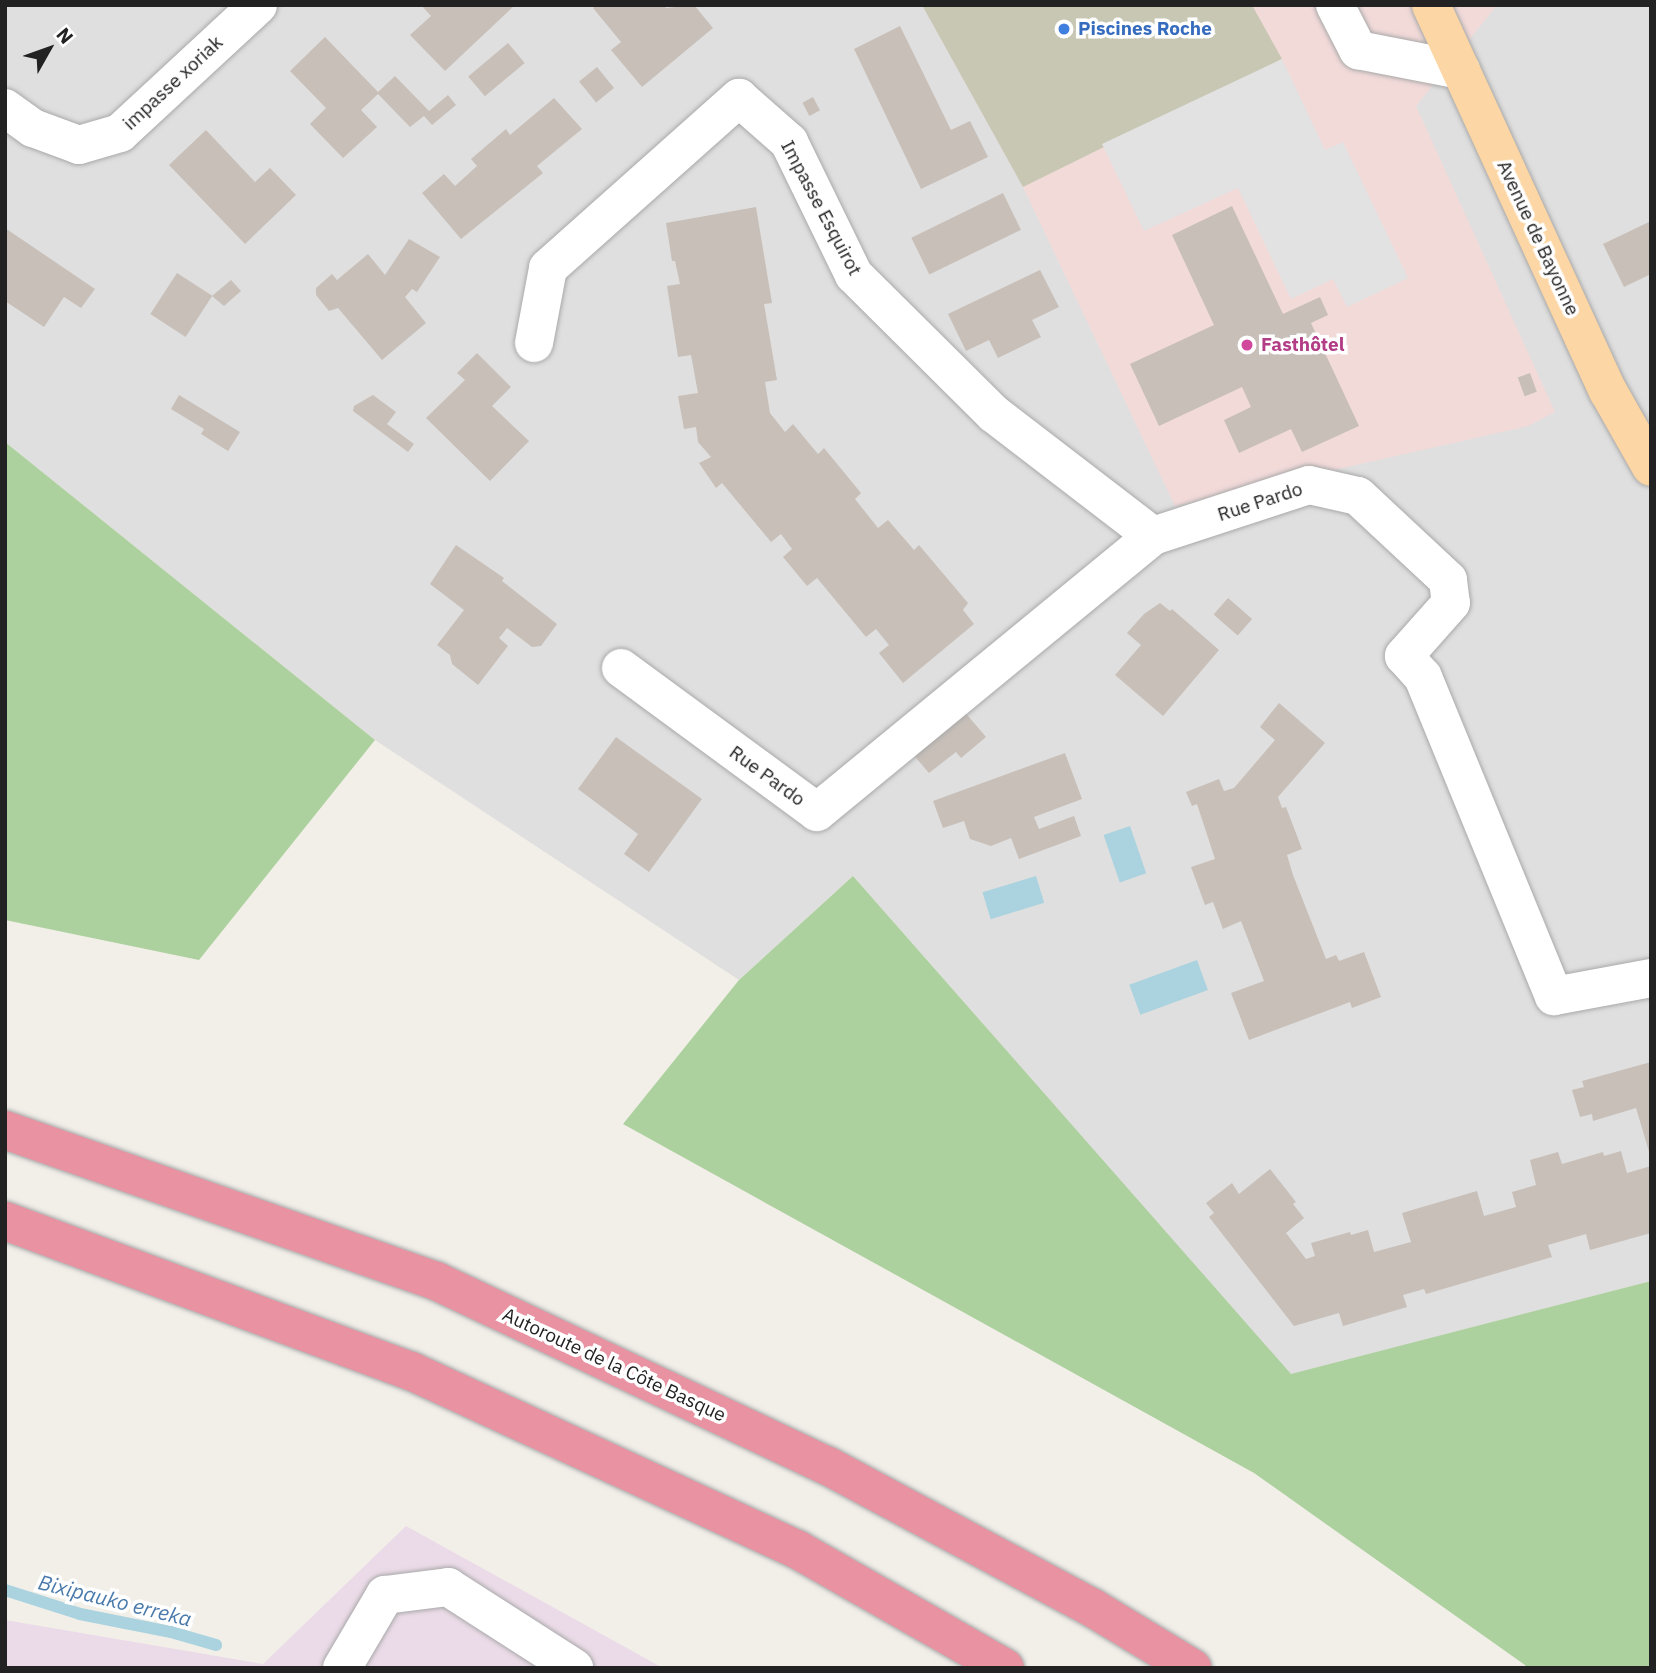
<!DOCTYPE html>
<meta charset="utf-8">
<style>
body{margin:0}
#map{position:relative;width:1656px;height:1673px;overflow:hidden;background:#f2efe9;font-family:"IBM Plex Sans",sans-serif}
div>[style]{position:absolute}
.residential>*{inset:0;background:#e0dfdf}
.commercial>*{inset:0;background:#f2dad9}
.industrial>*{inset:0;background:#ebdbe8}
.construction>*{inset:0;background:#c7c7b4}
.forest>*{inset:0;background:#add19e}
.parking>*{inset:0;background:#e2e2e2}
.water>*{inset:0;background:#aad3df;transform-origin:0 0}
.stream>*{height:12px;margin:-6px;padding:0 6px;transform-origin:6px;border-radius:6px;background:#aad3df}
.building>*{inset:0;background:#c7bfb8;transform-origin:0 0}
.roads{filter:drop-shadow(0 0 2px #a9a9a9) drop-shadow(0 0 2px #a9a9a9)}
.minor>*{height:38px;margin:-19px;padding:0 19px;transform-origin:19px;border-radius:19px;background:#fff}
.major>*{height:38px;margin:-19px;padding:0 19px;transform-origin:19px;border-radius:19px;background:#fcd6a4}
.highway>*{height:38px;margin:-19px;padding:0 19px;transform-origin:19px;border-radius:19px;background:#e892a2}
.dots>*{width:19px;height:19px;translate:-50% -50%;box-sizing:border-box;border:4px solid #fff;border-radius:50%}
span{translate:-50% -50%;white-space:nowrap;text-align:center;line-height:1.15;-webkit-text-stroke:7px #fff;paint-order:stroke}
.shop-label{font-size:19px;color:#366cbe;font-weight:700}
.left{translate:0 -50%;text-align:left}
.street-label{font-size:19px;color:#222}
.hotel-label{font-size:19px;color:#b23c85;font-weight:700}
.water-label{font-size:21px;color:#4a7aab;font-style:italic}
.frame{position:absolute;inset:0;border:7px solid #222;pointer-events:none}
.north{position:absolute;left:14px;top:14px;width:70px;height:70px;-webkit-text-stroke:5px #fff;paint-order:stroke;rotate:50deg;font-size:19px;font-weight:700;line-height:28px;text-align:center;color:#222}
.north::after{content:'';display:block;margin:auto;width:24px;height:32px;background:#222;clip-path:polygon(50% 0,100% 100%,50% 72%,0 100%)}
</style>
<div id="map">
<div class="residential">
<div style="clip-path:polygon(5px 5px,1651px 5px,1651px 1281px,1291px 1375px,853px 876px,739px 980px,375px 740px,5px 442px)"></div>
</div>
<div class="commercial">
<div style="clip-path:polygon(922px 5px,1497px 5px,1416px 106px,1555px 412px,1528px 426px,1175px 506px,1023px 187px)"></div>
</div>
<div class="industrial">
<div style="clip-path:polygon(406px 1526px,663px 1668px,5px 1668px,5px 1620px,263px 1664px)"></div>
</div>
<div class="construction">
<div style="clip-path:polygon(922px 5px,1252px 5px,1282px 59px,1023px 187px)"></div>
</div>
<div class="forest">
<div style="clip-path:polygon(5px 442px,375px 740px,199px 960px,5px 920px)"></div>
<div style="clip-path:polygon(853px 876px,1291px 1374px,1651px 1281px,1651px 1668px,1529px 1668px,1254px 1473px,623px 1124px,739px 980px)"></div>
</div>
<div class="parking">
<div style="clip-path:polygon(1282px 59px,1325px 150px,1343px 142px,1408px 278px,1347px 307px,1333px 279px,1291px 299px,1238px 188px,1144px 231px,1102px 144px)"></div>
</div>
<div class="water">
<div style="left:1130px;top:826px;width:50px;height:28px;rotate:71deg"></div>
<div style="left:1036px;top:876px;width:28px;height:56px;rotate:73deg"></div>
<div style="left:1197px;top:960px;width:32px;height:72px;rotate:70deg"></div>
</div>
<div class="stream">
<div style="left:5px;top:1590px;width:79px;rotate:17.7deg"></div>
<div style="left:80px;top:1614px;width:93px;rotate:11.2deg"></div>
<div style="left:171px;top:1632px;width:47px;rotate:16.1deg"></div>
</div>
<div class="building">
<div style="clip-path:polygon(421px 5px,515px 5px,445px 71px,410px 35px,431px 16px)"></div>
<div style="clip-path:polygon(596px 5px,664px 5px,666px 8px,694px 5px,713px 28px,642px 87px,611px 50px,621px 42px,593px 8px)"></div>
<div style="clip-path:polygon(900px 26px,951px 130px,970px 121px,988px 157px,921px 189px,854px 49px)"></div>
<div style="clip-path:polygon(325px 37px,378px 92px,395px 76px,429px 111px,448px 95px,456px 105px,432px 125px,424px 116px,410px 127px,378px 94px,361px 110px,377px 127px,343px 158px,310px 124px,326px 108px,290px 71px)"></div>
<div style="left:508px;top:43px;width:26px;height:52px;rotate:50deg"></div>
<div style="left:597px;top:67px;width:27px;height:23px;rotate:51deg"></div>
<div style="left:813px;top:97px;width:15px;height:12px;rotate:62deg"></div>
<div style="clip-path:polygon(554px 98px,582px 129px,537px 166px,543px 173px,461px 239px,422px 193px,444px 174px,455px 186px,477px 166px,471px 159px,506px 129px,510px 135px)"></div>
<div style="clip-path:polygon(206px 130px,255px 182px,270px 168px,296px 195px,245px 244px,169px 165px)"></div>
<div style="left:1003px;top:193px;width:41px;height:102px;rotate:64deg"></div>
<div style="clip-path:polygon(1232px 206px,1283px 314px,1320px 297px,1328px 315px,1311px 323px,1359px 426px,1302px 452px,1291px 429px,1239px 453px,1224px 420px,1251px 407px,1242px 387px,1159px 426px,1130px 364px,1214px 325px,1172px 235px)"></div>
<div style="clip-path:polygon(756px 207px,772px 303px,764px 304px,777px 380px,765px 382px,770px 413px,785px 432px,793px 424px,818px 454px,824px 448px,861px 493px,855px 499px,878px 528px,888px 520px,914px 550px,919px 545px,968px 603px,963px 610px,974px 624px,903px 683px,879px 653px,889px 645px,876px 629px,866px 637px,817px 578px,807px 586px,783px 557px,792px 549px,781px 534px,771px 542px,722px 483px,716px 488px,699px 463px,711px 457px,698px 442px,696px 427px,684px 429px,678px 396px,698px 393px,691px 355px,678px 357px,667px 286px,680px 284px,675px 261px,672px 261px,666px 223px)"></div>
<div style="clip-path:polygon(1651px 221px,1651px 274px,1624px 287px,1603px 244px)"></div>
<div style="clip-path:polygon(5px 228px,95px 289px,81px 308px,64px 297px,44px 327px,5px 301px)"></div>
<div style="clip-path:polygon(409px 239px,440px 257px,417px 292px,412px 289px,405px 297px,426px 323px,382px 360px,338px 308px,329px 311px,316px 295px,316px 288px,332px 274px,337px 280px,368px 254px,385px 275px)"></div>
<div style="clip-path:polygon(1040px 270px,1059px 307px,1032px 320px,1041px 337px,998px 358px,989px 340px,966px 351px,948px 314px)"></div>
<div style="left:177px;top:273px;width:42px;height:49px;rotate:33deg"></div>
<div style="clip-path:polygon(231px 280px,241px 291px,224px 306px,212px 296px)"></div>
<div style="clip-path:polygon(477px 353px,511px 387px,492px 406px,529px 441px,490px 481px,426px 418px,465px 380px,457px 373px)"></div>
<div style="left:1530px;top:373px;width:20px;height:13px;rotate:70deg"></div>
<div style="clip-path:polygon(179px 395px,240px 432px,228px 451px,201px 434px,204px 429px,171px 409px)"></div>
<div style="clip-path:polygon(373px 395px,396px 412px,387px 424px,414px 444px,408px 452px,353px 411px,354px 406px)"></div>
<div style="clip-path:polygon(456px 545px,504px 578px,502px 581px,557px 624px,541px 646px,532px 647px,507px 628px,499px 638px,508px 646px,478px 685px,452px 664px,450px 655px,437px 645px,464px 610px,430px 584px)"></div>
<div style="left:1228px;top:598px;width:32px;height:22px;rotate:41deg"></div>
<div style="clip-path:polygon(1160px 603px,1170px 611px,1172px 609px,1219px 650px,1163px 716px,1115px 675px,1141px 645px,1127px 633px,1144px 614px)"></div>
<div style="clip-path:polygon(1279px 703px,1325px 743px,1278px 797px,1282px 808px,1286px 807px,1302px 849px,1287px 855px,1293px 875px,1326px 959px,1336px 955px,1339px 961px,1364px 952px,1381px 997px,1352px 1008px,1350px 1002px,1249px 1040px,1231px 993px,1264px 981px,1241px 921px,1223px 929px,1213px 902px,1205px 905px,1191px 867px,1215px 859px,1197px 804px,1192px 806px,1186px 792px,1219px 779px,1224px 791px,1234px 788px,1275px 740px,1260px 727px)"></div>
<div style="clip-path:polygon(963px 710px,986px 737px,961px 758px,956px 752px,929px 773px,911px 752px)"></div>
<div style="clip-path:polygon(616px 737px,702px 799px,649px 872px,624px 854px,638px 834px,578px 789px)"></div>
<div style="clip-path:polygon(1065px 753px,1082px 799px,1034px 817px,1039px 829px,1074px 816px,1081px 836px,1019px 859px,1011px 838px,991px 846px,970px 839px,964px 821px,943px 828px,933px 801px)"></div>
<div style="clip-path:polygon(1651px 1062px,1651px 1155px,1650px 1155px,1636px 1108px,1593px 1121px,1592px 1114px,1580px 1117px,1572px 1090px,1584px 1087px,1582px 1081px)"></div>
<div style="clip-path:polygon(1621px 1151px,1627px 1173px,1651px 1166px,1651px 1233px,1590px 1250px,1586px 1234px,1548px 1245px,1552px 1257px,1426px 1294px,1424px 1289px,1403px 1295px,1407px 1307px,1343px 1326px,1339px 1313px,1294px 1326px,1209px 1217px,1214px 1213px,1206px 1203px,1232px 1183px,1239px 1194px,1270px 1169px,1296px 1202px,1293px 1204px,1304px 1218px,1286px 1233px,1306px 1259px,1315px 1256px,1311px 1243px,1350px 1232px,1351px 1235px,1368px 1230px,1374px 1252px,1411px 1242px,1402px 1213px,1477px 1191px,1484px 1216px,1516px 1207px,1512px 1192px,1536px 1185px,1530px 1160px,1558px 1152px,1562px 1164px,1603px 1152px,1604px 1156px)"></div>
</div>
<div class="roads">
<div class="minor">
<div style="left:1335px;top:5px;width:51px;rotate:62.9deg"></div>
<div style="left:1358px;top:50px;width:105px;rotate:11deg"></div>
<div style="left:5px;top:108px;width:34px;rotate:36deg"></div>
<div style="left:33px;top:128px;width:49px;rotate:20.3deg"></div>
<div style="left:79px;top:145px;width:43px;rotate:-16.3deg"></div>
<div style="left:120px;top:133px;width:188px;rotate:-42.8deg"></div>
<div style="left:534px;top:343px;width:76px;rotate:-79.4deg"></div>
<div style="left:548px;top:268px;width:256px;rotate:-41.7deg"></div>
<div style="left:739px;top:98px;width:67px;rotate:41.3deg"></div>
<div style="left:789px;top:142px;width:148px;rotate:64deg"></div>
<div style="left:854px;top:275px;width:197px;rotate:44.8deg"></div>
<div style="left:994px;top:414px;width:200px;rotate:37.5deg"></div>
<div style="left:621px;top:668px;width:243px;rotate:36.3deg"></div>
<div style="left:817px;top:812px;width:435px;rotate:-39.4deg"></div>
<div style="left:1153px;top:536px;width:164px;rotate:-18.1deg"></div>
<div style="left:1309px;top:485px;width:50px;rotate:12.7deg"></div>
<div style="left:1358px;top:496px;width:123px;rotate:43deg"></div>
<div style="left:1448px;top:580px;width:23px;rotate:83deg"></div>
<div style="left:1451px;top:603px;width:71px;rotate:131.6deg"></div>
<div style="left:1404px;top:656px;width:28px;rotate:48deg"></div>
<div style="left:1423px;top:677px;width:345px;rotate:67.7deg"></div>
<div style="left:1554px;top:996px;width:99px;rotate:-10.5deg"></div>
<div style="left:342px;top:1668px;width:85px;rotate:-59.5deg"></div>
<div style="left:385px;top:1595px;width:64px;rotate:-7.2deg"></div>
<div style="left:448px;top:1587px;width:150px;rotate:32.7deg"></div>
</div>
<div class="major">
<div style="left:1431px;top:5px;width:425px;rotate:65.4deg"></div>
<div style="left:1608px;top:391px;width:87px;rotate:60.5deg"></div>
</div>
<div class="highway">
<div style="left:5px;top:1130px;width:457px;rotate:19.3deg"></div>
<div style="left:436px;top:1281px;width:433px;rotate:25.3deg"></div>
<div style="left:828px;top:1466px;width:301px;rotate:28.2deg"></div>
<div style="left:1093px;top:1608px;width:116px;rotate:31.2deg"></div>
<div style="left:5px;top:1221px;width:433px;rotate:20.3deg"></div>
<div style="left:411px;top:1371px;width:426px;rotate:24.8deg"></div>
<div style="left:798px;top:1550px;width:238px;rotate:29.7deg"></div>
</div>
</div>
<div class="dots">
<div style="left:1064px;top:29px;background:#3f7fe0"></div>
<div style="left:1247px;top:345px;background:#d1479c"></div>
</div>
<div class="shop-label">
<span class="left" style="left:1078px;top:29px">Piscines Roche</span>
</div>
<div class="street-label">
<span style="left:173px;top:83px;rotate:-43deg">impasse xoriak</span>
<span style="left:821px;top:208px;rotate:62deg">Impasse Esquirot</span>
<span style="left:1538px;top:238px;rotate:65deg">Avenue de Bayonne</span>
<span style="left:1260px;top:502px;rotate:-18deg">Rue Pardo</span>
<span style="left:767px;top:776px;rotate:36deg">Rue Pardo</span>
<span style="left:614px;top:1365px;rotate:25deg">Autoroute de la Côte Basque</span>
</div>
<div class="hotel-label">
<span class="left" style="left:1261px;top:345px">Fasthôtel</span>
</div>
<div class="water-label">
<span style="left:115px;top:1600px;rotate:14deg">Bixipauko erreka</span>
</div>
<div class="frame"></div>
<div class="north">N</div>
</div>
